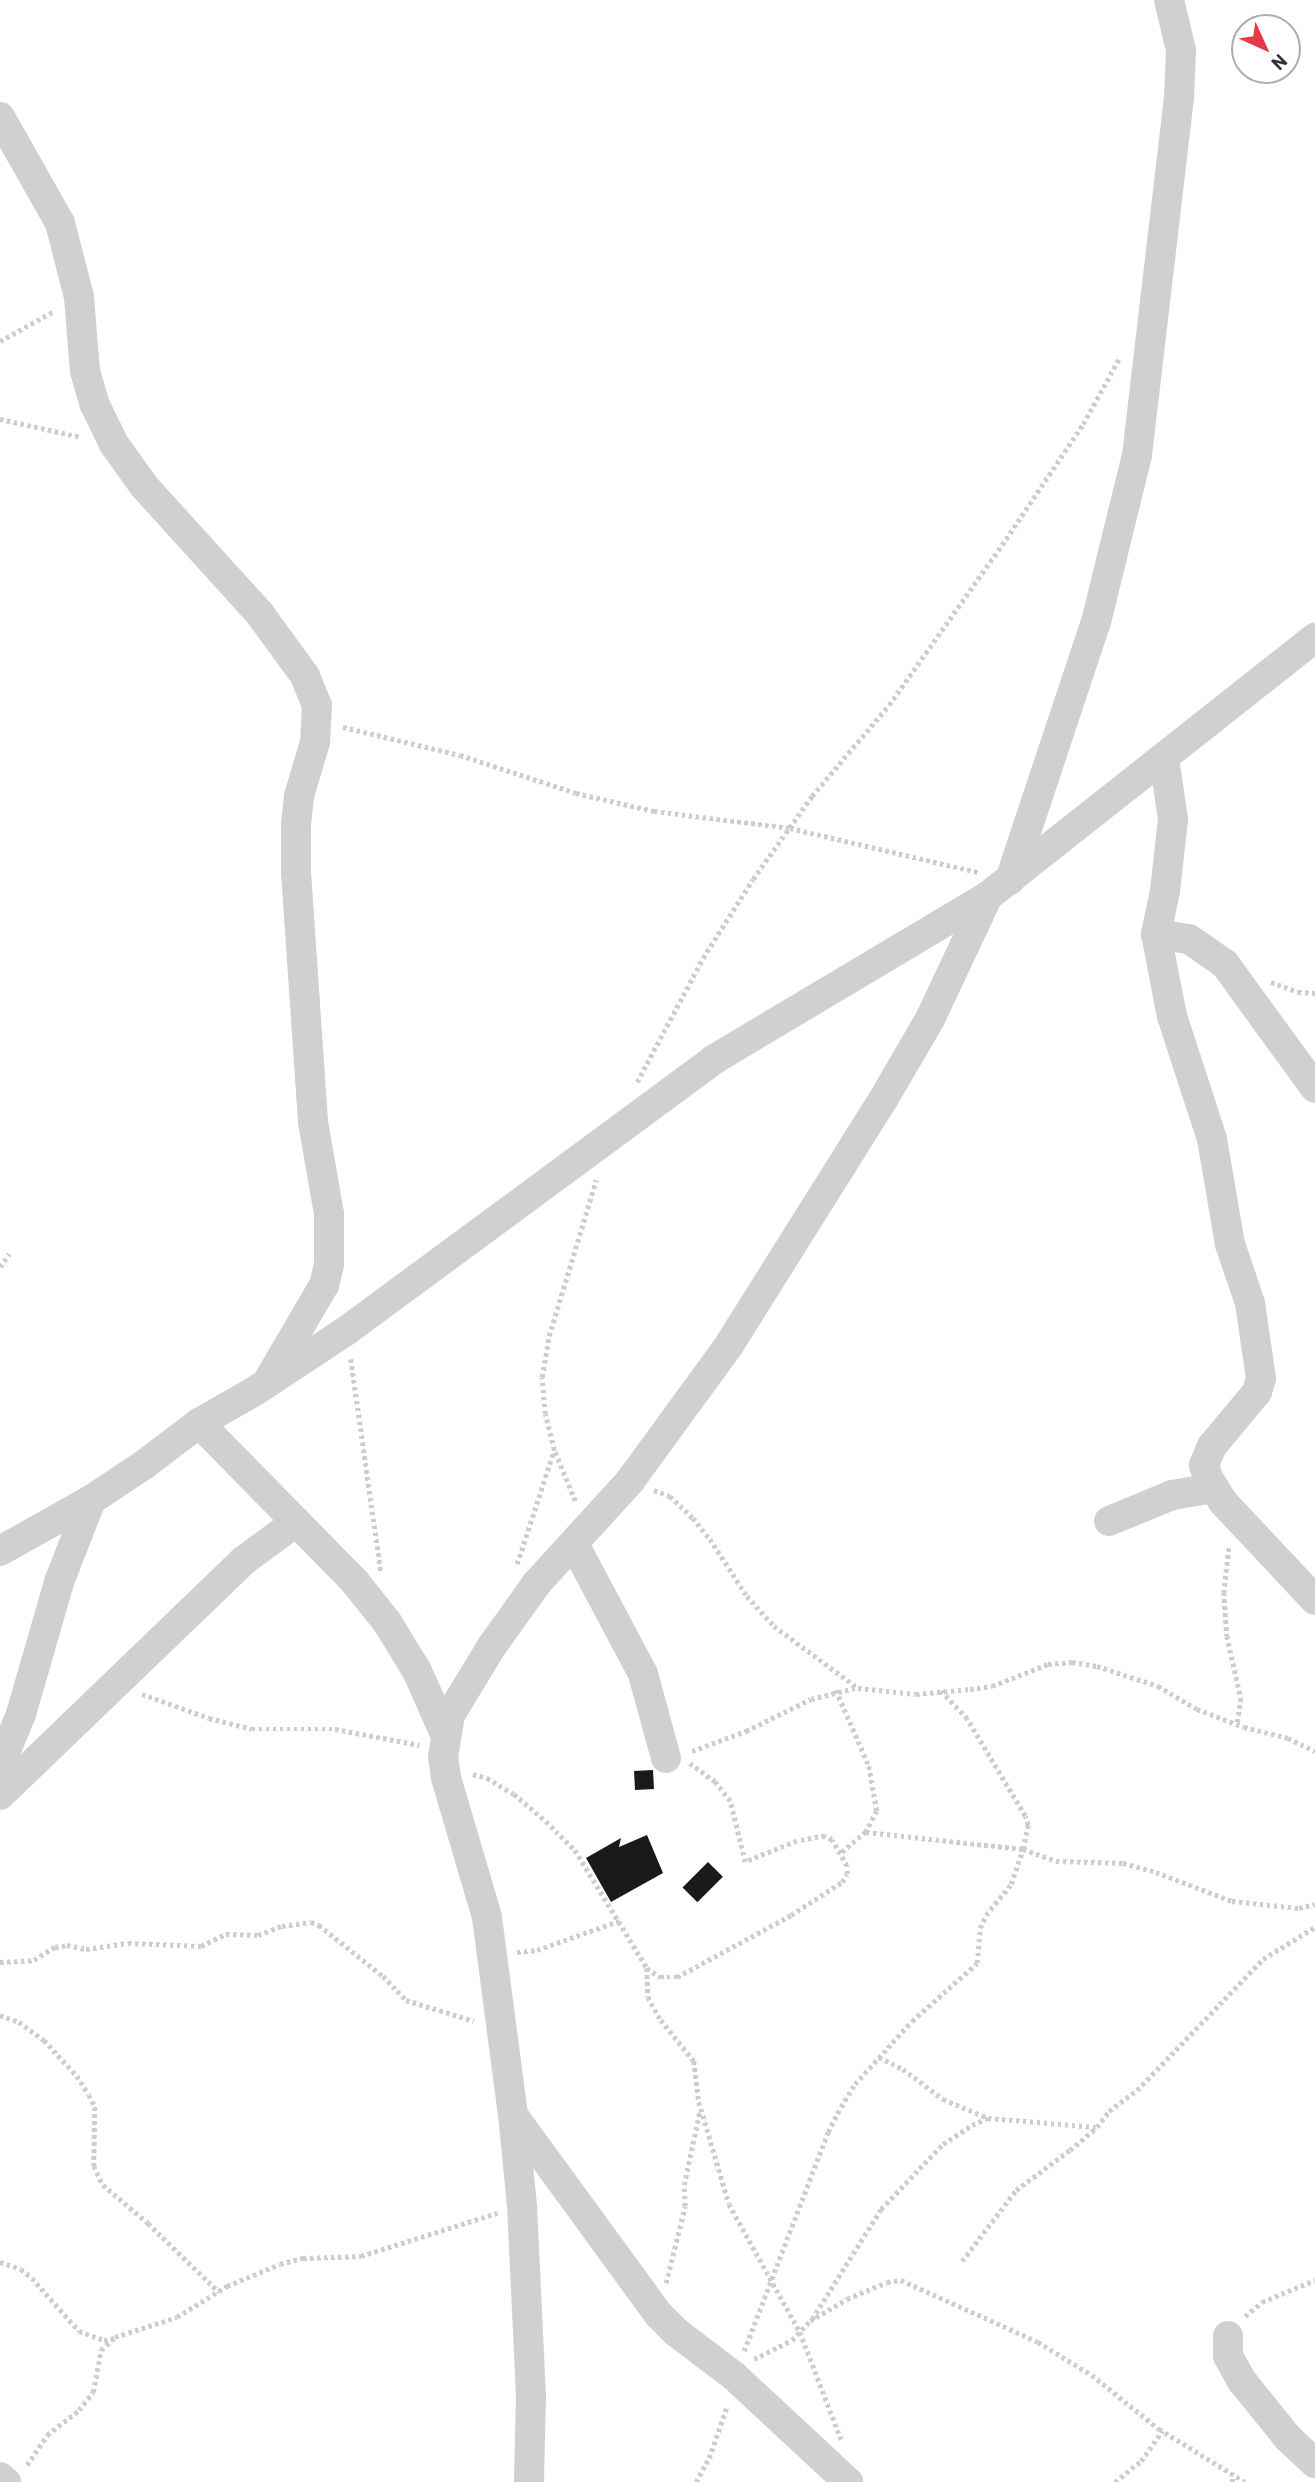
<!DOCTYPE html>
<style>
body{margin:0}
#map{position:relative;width:1315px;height:2482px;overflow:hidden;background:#fff;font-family:Barlow,sans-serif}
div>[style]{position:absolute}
.building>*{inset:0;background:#1a1a1a;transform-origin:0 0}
.path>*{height:4.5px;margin-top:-2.25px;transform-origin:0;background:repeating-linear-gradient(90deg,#cdcdcd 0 3.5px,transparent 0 7px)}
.minor>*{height:30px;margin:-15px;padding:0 15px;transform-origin:15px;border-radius:15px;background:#d0d0d0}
span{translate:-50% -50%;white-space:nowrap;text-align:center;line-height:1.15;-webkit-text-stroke:7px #fff;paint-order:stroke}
.north{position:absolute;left:1231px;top:14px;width:70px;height:70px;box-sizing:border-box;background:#fff;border:2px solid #adadad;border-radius:50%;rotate:135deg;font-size:19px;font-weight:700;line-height:28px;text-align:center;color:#333}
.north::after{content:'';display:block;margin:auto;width:24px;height:32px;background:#e63946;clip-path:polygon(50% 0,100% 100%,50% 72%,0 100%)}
</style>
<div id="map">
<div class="building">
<div style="left:653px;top:1770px;width:19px;height:19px;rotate:87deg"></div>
<div style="clip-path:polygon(647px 1835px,663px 1873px,611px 1902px,586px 1858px,621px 1838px,619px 1847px)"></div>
<div style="left:708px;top:1862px;width:21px;height:36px;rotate:45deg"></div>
</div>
<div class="path">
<div style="left:0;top:341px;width:62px;rotate:-29.1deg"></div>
<div style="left:0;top:419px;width:83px;rotate:12.5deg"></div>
<div style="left:343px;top:727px;width:120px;rotate:13.5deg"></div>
<div style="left:460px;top:755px;width:122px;rotate:18.1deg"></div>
<div style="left:576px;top:793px;width:80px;rotate:13deg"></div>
<div style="left:654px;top:811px;width:137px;rotate:7.1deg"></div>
<div style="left:790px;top:828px;width:193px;rotate:13.2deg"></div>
<div style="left:1271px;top:982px;width:29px;rotate:20deg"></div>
<div style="left:1298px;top:992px;width:17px;rotate:3deg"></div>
<div style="left:637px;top:1082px;width:140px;rotate:-62deg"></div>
<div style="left:703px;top:958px;width:93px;rotate:-57.7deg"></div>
<div style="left:753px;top:879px;width:102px;rotate:-54.6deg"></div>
<div style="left:812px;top:796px;width:119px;rotate:-49.8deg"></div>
<div style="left:889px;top:705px;width:196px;rotate:-54.8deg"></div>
<div style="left:1002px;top:545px;width:146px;rotate:-56.2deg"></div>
<div style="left:1083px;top:424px;width:77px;rotate:-61.1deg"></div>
<div style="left:0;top:1267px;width:16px;rotate:-55deg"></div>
<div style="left:351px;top:1359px;width:215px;rotate:82deg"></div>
<div style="left:654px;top:1490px;width:17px;rotate:21deg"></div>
<div style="left:670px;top:1496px;width:32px;rotate:44deg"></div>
<div style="left:693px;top:1518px;width:27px;rotate:51deg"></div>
<div style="left:710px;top:1539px;width:68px;rotate:57deg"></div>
<div style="left:747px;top:1596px;width:40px;rotate:48deg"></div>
<div style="left:774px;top:1626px;width:104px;rotate:36.4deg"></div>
<div style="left:858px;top:1688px;width:58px;rotate:5.9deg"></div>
<div style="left:916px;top:1694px;width:54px;rotate:-5.3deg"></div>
<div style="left:970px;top:1689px;width:22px;rotate:-8deg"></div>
<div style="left:992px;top:1686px;width:60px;rotate:-21.4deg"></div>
<div style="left:1048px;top:1664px;width:24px;rotate:-5deg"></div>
<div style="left:1072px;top:1662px;width:25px;rotate:9deg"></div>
<div style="left:1097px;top:1666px;width:64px;rotate:18.2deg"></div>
<div style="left:1158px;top:1686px;width:45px;rotate:30.5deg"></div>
<div style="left:1197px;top:1709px;width:50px;rotate:21deg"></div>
<div style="left:1244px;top:1727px;width:45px;rotate:14deg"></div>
<div style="left:1288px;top:1738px;width:30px;rotate:26deg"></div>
<div style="left:575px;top:1501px;width:55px;rotate:-112.4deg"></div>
<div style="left:554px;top:1450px;width:37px;rotate:-104deg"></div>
<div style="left:545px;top:1414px;width:37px;rotate:-95deg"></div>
<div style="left:542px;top:1377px;width:42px;rotate:-80.3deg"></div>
<div style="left:549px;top:1336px;width:163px;rotate:-73.2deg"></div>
<div style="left:1229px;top:1548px;width:44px;rotate:96.5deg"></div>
<div style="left:1224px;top:1592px;width:44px;rotate:86.1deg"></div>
<div style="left:1227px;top:1636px;width:64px;rotate:77.3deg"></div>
<div style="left:1241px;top:1698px;width:27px;rotate:98deg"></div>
<div style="left:517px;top:1564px;width:120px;rotate:-72deg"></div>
<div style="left:836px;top:1690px;width:83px;rotate:66.5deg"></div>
<div style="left:869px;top:1766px;width:46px;rotate:79.9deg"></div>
<div style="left:877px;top:1811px;width:24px;rotate:118deg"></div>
<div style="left:866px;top:1832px;width:34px;rotate:140deg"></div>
<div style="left:142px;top:1694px;width:71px;rotate:19.7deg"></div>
<div style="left:209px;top:1718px;width:44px;rotate:14.3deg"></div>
<div style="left:252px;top:1729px;width:83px"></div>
<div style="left:335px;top:1729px;width:86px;rotate:10.7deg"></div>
<div style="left:692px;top:1751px;width:58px;rotate:-20.3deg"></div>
<div style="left:746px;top:1731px;width:72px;rotate:-26.2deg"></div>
<div style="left:811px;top:1699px;width:45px;rotate:-14deg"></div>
<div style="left:473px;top:1774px;width:15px;rotate:16deg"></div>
<div style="left:487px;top:1778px;width:31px;rotate:31deg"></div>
<div style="left:514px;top:1794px;width:42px;rotate:40.2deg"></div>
<div style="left:546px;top:1821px;width:41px;rotate:45deg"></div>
<div style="left:575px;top:1850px;width:138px;rotate:58.6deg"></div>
<div style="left:647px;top:1968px;width:16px;rotate:35deg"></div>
<div style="left:660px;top:1977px;width:17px"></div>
<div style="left:677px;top:1977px;width:130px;rotate:-28.5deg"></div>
<div style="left:791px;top:1915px;width:61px;rotate:-32.9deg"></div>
<div style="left:842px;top:1882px;width:9px;rotate:-58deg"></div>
<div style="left:847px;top:1874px;width:8px;rotate:-90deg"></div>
<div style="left:847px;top:1866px;width:14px;rotate:-120deg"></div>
<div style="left:840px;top:1854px;width:16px;rotate:-120deg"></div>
<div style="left:832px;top:1840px;width:8px;rotate:-150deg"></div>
<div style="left:825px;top:1836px;width:28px;rotate:170deg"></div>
<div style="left:797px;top:1841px;width:56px;rotate:158deg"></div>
<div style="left:745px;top:1862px;width:63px;rotate:-103.8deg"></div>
<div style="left:730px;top:1801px;width:24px;rotate:-128deg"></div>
<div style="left:715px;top:1782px;width:31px;rotate:-144deg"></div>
<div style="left:866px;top:1832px;width:158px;rotate:6.2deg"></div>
<div style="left:1023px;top:1849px;width:35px;rotate:20deg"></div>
<div style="left:1056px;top:1861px;width:67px;rotate:1.7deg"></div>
<div style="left:1123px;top:1863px;width:34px;rotate:15deg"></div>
<div style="left:1156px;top:1872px;width:81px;rotate:20.9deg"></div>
<div style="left:1232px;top:1901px;width:67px;rotate:6deg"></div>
<div style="left:1299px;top:1908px;width:16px;rotate:-14deg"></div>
<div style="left:517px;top:1952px;width:20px;rotate:-6deg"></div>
<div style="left:537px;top:1950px;width:87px;rotate:-19.5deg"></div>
<div style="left:0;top:1962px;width:34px;rotate:-3deg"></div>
<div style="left:34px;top:1960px;width:25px;rotate:-32deg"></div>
<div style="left:55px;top:1947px;width:12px;rotate:-9deg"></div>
<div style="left:67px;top:1945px;width:19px;rotate:12deg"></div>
<div style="left:86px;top:1949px;width:42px;rotate:-8.1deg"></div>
<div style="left:128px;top:1943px;width:73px;rotate:2.4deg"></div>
<div style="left:201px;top:1946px;width:28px;rotate:-26deg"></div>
<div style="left:226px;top:1934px;width:32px;rotate:2deg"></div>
<div style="left:258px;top:1935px;width:26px;rotate:-21deg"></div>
<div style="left:282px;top:1926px;width:29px;rotate:-8deg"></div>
<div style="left:311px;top:1922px;width:9px;rotate:21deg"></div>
<div style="left:319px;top:1925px;width:82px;rotate:38.6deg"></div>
<div style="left:383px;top:1976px;width:33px;rotate:46deg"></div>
<div style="left:406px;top:2000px;width:71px;rotate:17.2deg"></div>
<div style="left:647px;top:1968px;width:29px;rotate:88deg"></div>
<div style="left:648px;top:1997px;width:26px;rotate:61deg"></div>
<div style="left:661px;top:2020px;width:53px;rotate:51.2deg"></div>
<div style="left:694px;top:2061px;width:41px;rotate:83deg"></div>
<div style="left:0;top:2015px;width:20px;rotate:20deg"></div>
<div style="left:19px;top:2022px;width:31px;rotate:36deg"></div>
<div style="left:44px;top:2040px;width:49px;rotate:47.5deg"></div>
<div style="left:77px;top:2076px;width:22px;rotate:58deg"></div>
<div style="left:89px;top:2095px;width:13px;rotate:63deg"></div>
<div style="left:95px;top:2107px;width:59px;rotate:91deg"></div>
<div style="left:94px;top:2166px;width:21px;rotate:65deg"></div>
<div style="left:103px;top:2185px;width:59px;rotate:40.2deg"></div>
<div style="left:148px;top:2223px;width:99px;rotate:44.2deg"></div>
<div style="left:879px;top:2057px;width:27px;rotate:27deg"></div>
<div style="left:903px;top:2069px;width:50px;rotate:36.9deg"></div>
<div style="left:943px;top:2099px;width:49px;rotate:22.9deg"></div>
<div style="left:988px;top:2118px;width:108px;rotate:4.8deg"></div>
<div style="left:699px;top:2102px;width:106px;rotate:73.6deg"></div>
<div style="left:729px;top:2204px;width:146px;rotate:61deg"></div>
<div style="left:800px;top:2332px;width:115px;rotate:69deg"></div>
<div style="left:962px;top:2261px;width:89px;rotate:-52.7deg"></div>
<div style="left:1016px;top:2190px;width:67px;rotate:-36.5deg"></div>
<div style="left:1070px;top:2150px;width:35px;rotate:-40deg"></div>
<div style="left:1097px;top:2127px;width:20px;rotate:-53deg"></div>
<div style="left:1109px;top:2111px;width:35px;rotate:-37deg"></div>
<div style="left:1137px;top:2090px;width:182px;rotate:-46.1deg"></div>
<div style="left:1263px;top:1959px;width:61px;rotate:-31.6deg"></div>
<div style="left:0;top:2262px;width:22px;rotate:18deg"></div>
<div style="left:21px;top:2269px;width:14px;rotate:39deg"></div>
<div style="left:32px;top:2278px;width:71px;rotate:48.4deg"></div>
<div style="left:79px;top:2331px;width:27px;rotate:20deg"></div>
<div style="left:104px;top:2340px;width:11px;rotate:-10deg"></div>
<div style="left:666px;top:2283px;width:79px;rotate:-76.1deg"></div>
<div style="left:685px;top:2206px;width:21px;rotate:-93deg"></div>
<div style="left:684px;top:2185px;width:77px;rotate:-78deg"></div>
<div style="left:1245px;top:2316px;width:22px;rotate:-39deg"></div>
<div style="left:1262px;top:2302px;width:57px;rotate:-22.5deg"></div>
<div style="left:812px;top:2319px;width:130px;rotate:-57.9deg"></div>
<div style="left:881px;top:2209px;width:90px;rotate:-46.4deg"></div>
<div style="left:943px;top:2144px;width:35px;rotate:-33deg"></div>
<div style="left:972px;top:2125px;width:17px;rotate:-24deg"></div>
<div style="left:744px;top:2351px;width:235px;rotate:-69deg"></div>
<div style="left:828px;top:2132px;width:28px;rotate:-63deg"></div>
<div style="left:841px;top:2107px;width:27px;rotate:-59deg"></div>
<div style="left:855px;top:2084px;width:85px;rotate:-47.9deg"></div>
<div style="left:912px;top:2021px;width:87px;rotate:-41.7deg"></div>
<div style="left:977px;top:1963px;width:35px;rotate:-85deg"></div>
<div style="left:980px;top:1928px;width:14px;rotate:-65deg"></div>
<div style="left:986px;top:1915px;width:40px;rotate:-51deg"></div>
<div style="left:1011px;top:1884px;width:37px;rotate:-71deg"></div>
<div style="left:1023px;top:1849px;width:25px;rotate:-78deg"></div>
<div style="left:1028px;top:1825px;width:9px;rotate:-108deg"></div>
<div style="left:1025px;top:1816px;width:113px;rotate:-120.9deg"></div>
<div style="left:967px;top:1719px;width:38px;rotate:-133deg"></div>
<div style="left:754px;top:2359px;width:42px;rotate:-26.6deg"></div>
<div style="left:792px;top:2340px;width:26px;rotate:-47deg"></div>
<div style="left:810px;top:2321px;width:43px;rotate:-30.7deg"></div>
<div style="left:847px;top:2299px;width:43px;rotate:-23deg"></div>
<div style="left:887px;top:2282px;width:14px;rotate:-8deg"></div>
<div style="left:901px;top:2280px;width:150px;rotate:24.3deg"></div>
<div style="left:1038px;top:2342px;width:63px;rotate:31.4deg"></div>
<div style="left:1092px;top:2375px;width:86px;rotate:38.9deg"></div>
<div style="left:1159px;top:2429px;width:101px;rotate:31.6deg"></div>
<div style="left:27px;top:2465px;width:36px;rotate:-56deg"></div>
<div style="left:47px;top:2435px;width:41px;rotate:-38deg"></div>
<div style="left:79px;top:2410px;width:23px;rotate:-52deg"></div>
<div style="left:93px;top:2392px;width:43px;rotate:-79.2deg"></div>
<div style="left:101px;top:2350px;width:19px;rotate:-43deg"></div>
<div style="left:115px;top:2337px;width:65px;rotate:-17.9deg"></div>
<div style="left:177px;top:2317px;width:59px;rotate:-31.8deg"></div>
<div style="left:227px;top:2286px;width:57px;rotate:-22.5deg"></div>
<div style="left:280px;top:2264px;width:24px;rotate:-15deg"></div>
<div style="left:303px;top:2258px;width:58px;rotate:-2deg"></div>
<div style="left:361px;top:2256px;width:143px;rotate:-17.5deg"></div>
<div style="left:696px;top:2482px;width:27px;rotate:-62deg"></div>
<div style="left:709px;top:2458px;width:55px;rotate:-70.9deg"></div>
<div style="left:1115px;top:2482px;width:33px;rotate:-39deg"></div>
<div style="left:1141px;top:2461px;width:37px;rotate:-55deg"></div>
<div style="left:1232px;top:2482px;width:7px;rotate:-82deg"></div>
</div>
<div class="minor">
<div style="left:0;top:117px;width:122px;rotate:60.5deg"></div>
<div style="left:60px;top:223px;width:76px;rotate:75.6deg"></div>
<div style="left:79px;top:297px;width:74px;rotate:85.4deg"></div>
<div style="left:85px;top:371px;width:33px;rotate:74deg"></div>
<div style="left:94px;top:403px;width:46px;rotate:64deg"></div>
<div style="left:114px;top:444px;width:52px;rotate:54.5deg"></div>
<div style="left:144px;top:486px;width:173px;rotate:47.8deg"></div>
<div style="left:260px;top:614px;width:77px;rotate:54deg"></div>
<div style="left:305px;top:676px;width:31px;rotate:68deg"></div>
<div style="left:317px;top:705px;width:37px;rotate:93deg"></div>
<div style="left:315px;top:742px;width:56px;rotate:106.5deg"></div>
<div style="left:299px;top:796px;width:27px;rotate:96deg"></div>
<div style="left:296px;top:823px;width:49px;rotate:90deg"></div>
<div style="left:296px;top:872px;width:251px;rotate:86.1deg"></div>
<div style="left:313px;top:1122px;width:93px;rotate:80.1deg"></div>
<div style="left:329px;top:1214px;width:50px;rotate:90deg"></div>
<div style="left:329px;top:1264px;width:22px;rotate:103deg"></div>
<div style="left:324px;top:1285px;width:109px;rotate:120.3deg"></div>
<div style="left:1164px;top:758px;width:62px;rotate:81.6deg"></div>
<div style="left:1173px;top:819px;width:72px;rotate:96.3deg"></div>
<div style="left:1165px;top:891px;width:44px;rotate:101.8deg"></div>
<div style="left:1156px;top:934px;width:84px;rotate:79deg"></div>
<div style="left:1172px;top:1016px;width:129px;rotate:72deg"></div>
<div style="left:1212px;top:1139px;width:107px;rotate:80.3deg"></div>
<div style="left:1230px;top:1244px;width:62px;rotate:71.3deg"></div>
<div style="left:1250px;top:1303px;width:76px;rotate:81.7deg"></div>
<div style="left:1261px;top:1378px;width:15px;rotate:106deg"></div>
<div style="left:1257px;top:1392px;width:70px;rotate:129.8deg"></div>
<div style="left:1212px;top:1446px;width:21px;rotate:113deg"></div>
<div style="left:1204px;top:1465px;width:14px;rotate:73deg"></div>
<div style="left:1208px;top:1478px;width:28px;rotate:58deg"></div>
<div style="left:1223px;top:1502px;width:134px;rotate:46.8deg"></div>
<div style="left:1010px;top:880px;width:272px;rotate:-71.6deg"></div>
<div style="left:1096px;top:622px;width:172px;rotate:-76.2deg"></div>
<div style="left:1137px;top:455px;width:359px;rotate:-83.3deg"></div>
<div style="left:1179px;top:98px;width:48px;rotate:-87.6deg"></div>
<div style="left:1181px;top:50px;width:51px;rotate:-103.5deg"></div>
<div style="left:1156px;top:934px;width:33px;rotate:9deg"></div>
<div style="left:1189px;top:939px;width:44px;rotate:34.8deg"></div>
<div style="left:1225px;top:964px;width:153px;rotate:54deg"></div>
<div style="left:199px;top:1423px;width:223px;rotate:45.5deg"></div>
<div style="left:355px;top:1582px;width:51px;rotate:51.3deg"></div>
<div style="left:387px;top:1622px;width:57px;rotate:58.5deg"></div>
<div style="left:417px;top:1671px;width:69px;rotate:66deg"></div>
<div style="left:1109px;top:1521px;width:68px;rotate:-22.4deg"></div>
<div style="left:1172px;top:1495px;width:43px;rotate:-9.5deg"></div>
<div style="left:574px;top:1544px;width:147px;rotate:62deg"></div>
<div style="left:643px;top:1674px;width:87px;rotate:74.7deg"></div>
<div style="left:0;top:1551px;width:104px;rotate:-29.3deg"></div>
<div style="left:91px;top:1500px;width:65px;rotate:-33.7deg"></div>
<div style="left:145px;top:1464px;width:68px;rotate:-37.2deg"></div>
<div style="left:199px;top:1423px;width:64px;rotate:-29.7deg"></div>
<div style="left:255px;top:1391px;width:109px;rotate:-33.4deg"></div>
<div style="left:346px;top:1331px;width:456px;rotate:-36.4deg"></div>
<div style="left:713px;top:1060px;width:320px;rotate:-30.8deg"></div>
<div style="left:988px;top:896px;width:417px;rotate:-38.3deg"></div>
<div style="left:0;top:1765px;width:55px;rotate:-67.6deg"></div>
<div style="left:21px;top:1714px;width:137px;rotate:-73.9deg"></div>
<div style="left:59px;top:1582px;width:88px;rotate:-68.7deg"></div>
<div style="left:0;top:1795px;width:337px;rotate:-43.9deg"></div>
<div style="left:243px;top:1561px;width:66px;rotate:-36.3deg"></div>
<div style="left:513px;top:2115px;width:246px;rotate:53.9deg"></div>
<div style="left:658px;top:2314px;width:25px;rotate:45deg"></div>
<div style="left:676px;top:2332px;width:73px;rotate:37.2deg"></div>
<div style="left:734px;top:2376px;width:156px;rotate:42.9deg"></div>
<div style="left:1228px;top:2336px;width:20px;rotate:90deg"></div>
<div style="left:1228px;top:2356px;width:29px;rotate:61deg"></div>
<div style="left:1242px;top:2381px;width:73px;rotate:51.1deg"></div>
<div style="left:1288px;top:2438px;width:37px;rotate:43deg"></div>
<div style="left:0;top:2477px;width:8px;rotate:40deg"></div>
<div style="left:529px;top:2482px;width:86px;rotate:-88.7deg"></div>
<div style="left:531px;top:2396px;width:190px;rotate:-92.7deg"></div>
<div style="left:522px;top:2206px;width:91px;rotate:-95.6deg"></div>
<div style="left:513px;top:2115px;width:200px;rotate:-97.5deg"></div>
<div style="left:487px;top:1917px;width:145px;rotate:-106.4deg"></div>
<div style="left:446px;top:1778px;width:21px;rotate:-98deg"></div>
<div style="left:443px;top:1757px;width:43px;rotate:-80.5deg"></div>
<div style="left:450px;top:1715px;width:81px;rotate:-58.7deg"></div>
<div style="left:492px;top:1646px;width:77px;rotate:-54.5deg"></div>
<div style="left:537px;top:1583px;width:138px;rotate:-47.6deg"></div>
<div style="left:630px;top:1481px;width:168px;rotate:-53.9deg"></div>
<div style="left:729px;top:1345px;width:292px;rotate:-57.9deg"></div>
<div style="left:884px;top:1098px;width:91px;rotate:-59.8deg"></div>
<div style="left:930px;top:1019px;width:136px;rotate:-64.8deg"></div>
</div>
<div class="north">N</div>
</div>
